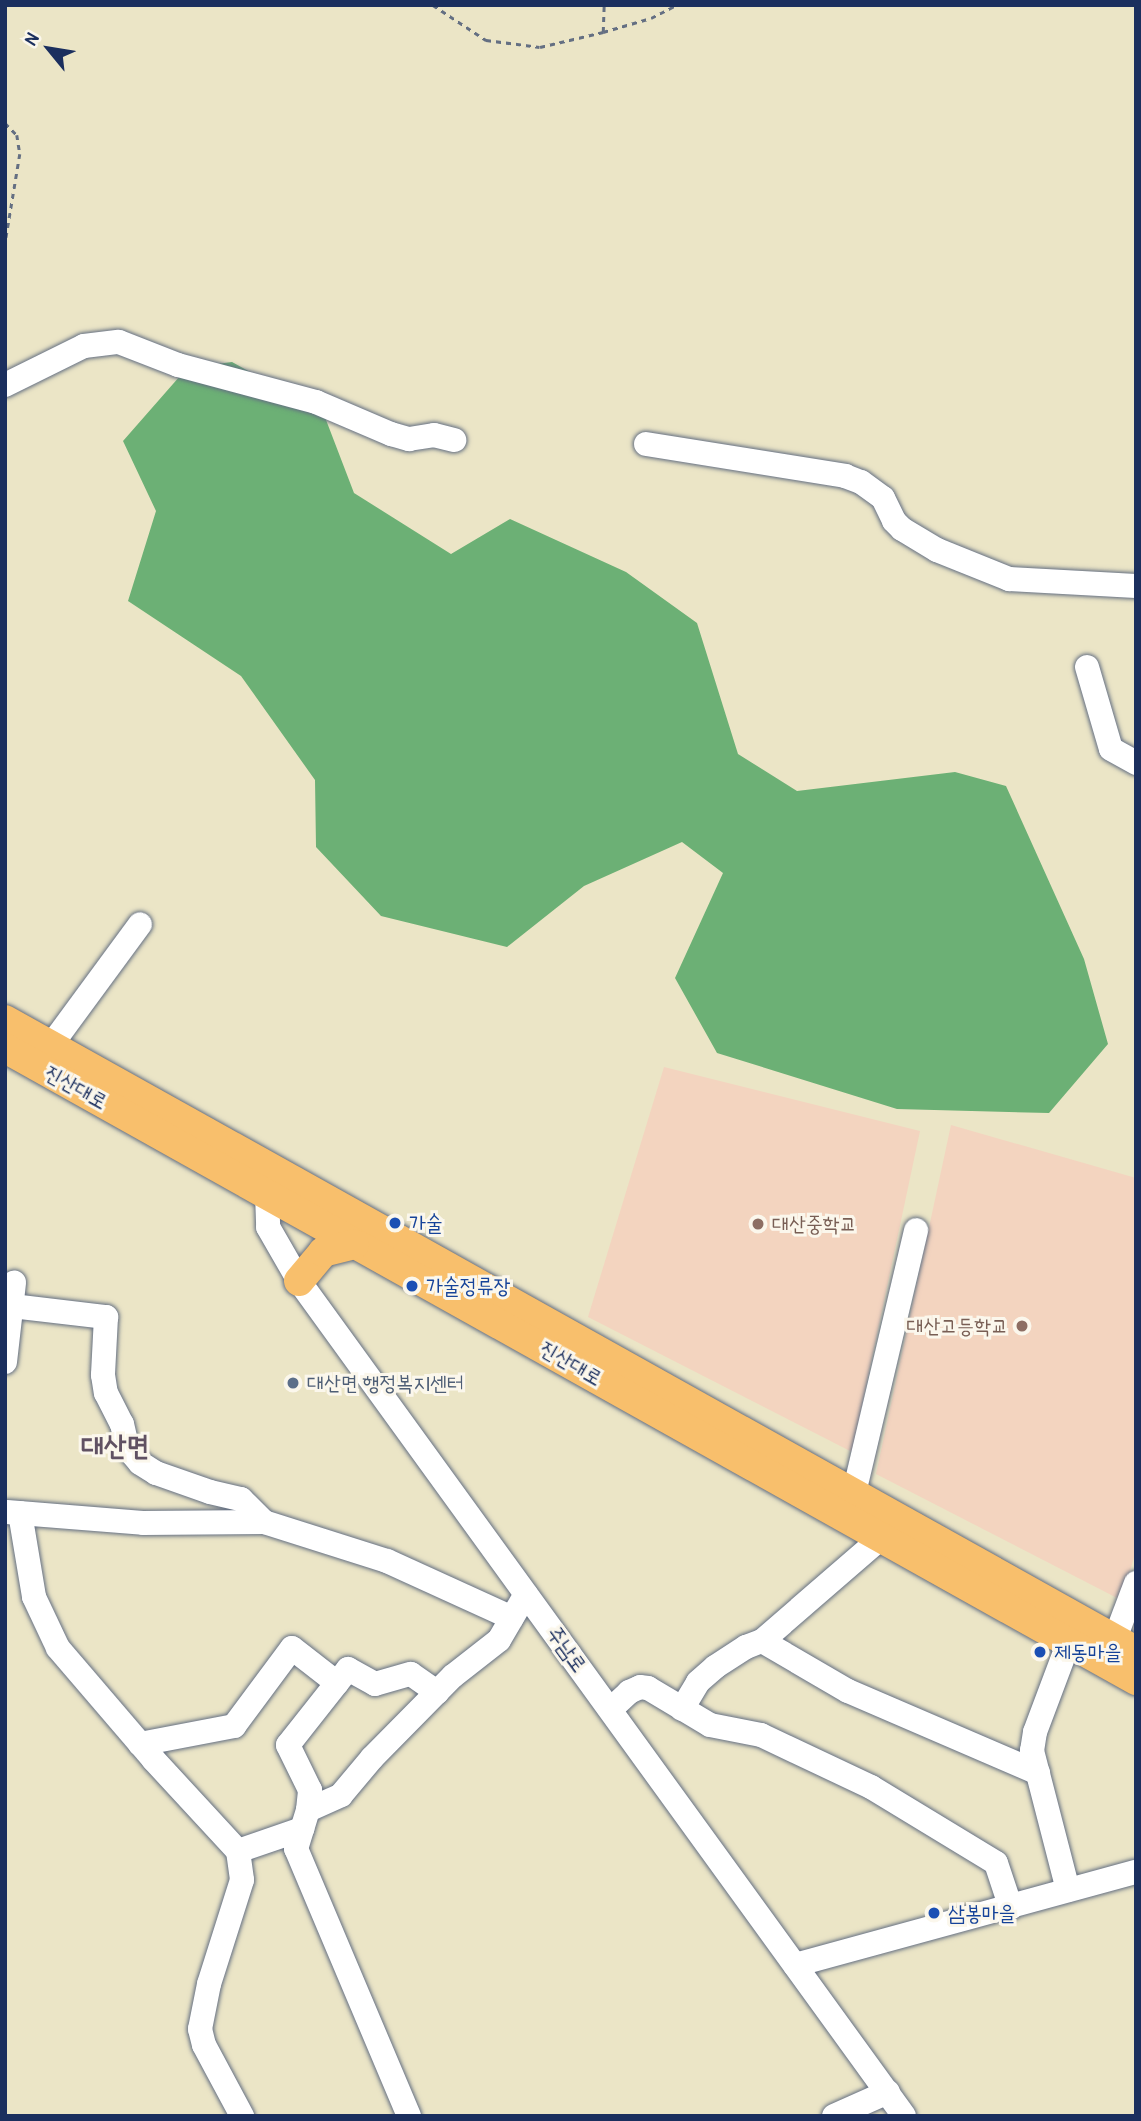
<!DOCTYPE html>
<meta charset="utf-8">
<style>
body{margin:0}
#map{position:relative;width:1141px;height:2121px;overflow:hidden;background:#ebe5c6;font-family:"Patrick Hand","Poor Story",sans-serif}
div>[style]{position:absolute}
.built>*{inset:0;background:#f3d4bf}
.forest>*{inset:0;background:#6cb075}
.path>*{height:2.5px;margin-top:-1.25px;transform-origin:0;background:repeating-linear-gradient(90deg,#646f82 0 5px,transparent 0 10px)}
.roads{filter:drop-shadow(0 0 2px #646f82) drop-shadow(0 0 2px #646f82)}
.minor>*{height:24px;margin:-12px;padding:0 12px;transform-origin:12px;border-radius:12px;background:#fff}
.major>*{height:30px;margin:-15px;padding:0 15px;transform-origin:15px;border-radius:15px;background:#f8bf6c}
.dots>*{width:19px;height:19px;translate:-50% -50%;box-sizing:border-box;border:4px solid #fbf7ec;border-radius:50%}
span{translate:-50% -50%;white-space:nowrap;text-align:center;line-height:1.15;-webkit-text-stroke:6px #fbf7ec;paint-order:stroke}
.street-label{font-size:21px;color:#1b2f5e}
.transit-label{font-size:21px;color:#164399}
.left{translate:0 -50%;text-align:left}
.education-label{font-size:21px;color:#785e54}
.right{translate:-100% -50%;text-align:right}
.service-label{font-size:21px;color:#4e5e75}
.district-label{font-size:28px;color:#605162;font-weight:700}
.frame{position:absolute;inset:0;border:7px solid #1b2f5e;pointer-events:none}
.north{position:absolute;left:14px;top:14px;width:70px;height:70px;-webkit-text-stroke:5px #fbf7ec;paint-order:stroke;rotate:300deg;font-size:19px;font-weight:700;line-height:28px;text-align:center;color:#1b2f5e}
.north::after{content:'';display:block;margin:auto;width:24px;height:32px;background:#1b2f5e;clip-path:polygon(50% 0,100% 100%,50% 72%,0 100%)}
</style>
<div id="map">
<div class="built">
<div style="clip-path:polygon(664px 1067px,920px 1131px,852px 1452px,588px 1317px)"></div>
<div style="clip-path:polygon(951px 1125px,1136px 1178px,1136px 1551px,1121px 1600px,876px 1474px)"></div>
</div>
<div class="forest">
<div style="clip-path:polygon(232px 362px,323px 412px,354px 493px,451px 554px,510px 519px,626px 572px,697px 623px,738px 754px,797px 791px,955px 772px,1006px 786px,1084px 959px,1108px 1044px,1049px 1113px,897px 1109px,717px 1053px,675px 978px,723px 873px,682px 842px,584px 886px,507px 947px,381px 916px,316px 847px,315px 780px,241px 676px,128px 601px,156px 511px,123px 441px,187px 368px)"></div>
</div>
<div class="path">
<div style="left:433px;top:5px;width:64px;rotate:33.4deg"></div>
<div style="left:486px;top:40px;width:54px;rotate:7.4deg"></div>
<div style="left:540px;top:47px;width:65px;rotate:-13.4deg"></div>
<div style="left:603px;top:32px;width:27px;rotate:-88deg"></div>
<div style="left:603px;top:32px;width:50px;rotate:-16.3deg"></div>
<div style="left:651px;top:18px;width:28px;rotate:-27deg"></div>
<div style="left:5px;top:123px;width:17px;rotate:45deg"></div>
<div style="left:17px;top:135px;width:19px;rotate:81deg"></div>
<div style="left:20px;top:154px;width:92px;rotate:99.4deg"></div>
</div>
<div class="roads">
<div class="minor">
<div style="left:5px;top:385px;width:88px;rotate:-26.3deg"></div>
<div style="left:84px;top:346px;width:35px;rotate:-7deg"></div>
<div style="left:119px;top:342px;width:63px;rotate:21.3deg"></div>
<div style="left:178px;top:365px;width:143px;rotate:15deg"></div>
<div style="left:316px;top:402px;width:82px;rotate:23.1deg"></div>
<div style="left:391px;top:434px;width:19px;rotate:16deg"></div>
<div style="left:409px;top:439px;width:25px;rotate:-9deg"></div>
<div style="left:434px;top:435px;width:21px;rotate:14deg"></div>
<div style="left:646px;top:444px;width:202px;rotate:9.1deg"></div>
<div style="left:845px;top:476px;width:17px;rotate:21deg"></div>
<div style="left:861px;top:482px;width:27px;rotate:36deg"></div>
<div style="left:883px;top:498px;width:25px;rotate:64deg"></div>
<div style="left:894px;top:521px;width:11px;rotate:45deg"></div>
<div style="left:902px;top:529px;width:41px;rotate:31deg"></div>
<div style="left:937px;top:550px;width:78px;rotate:21.9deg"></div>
<div style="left:1009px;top:579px;width:127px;rotate:3.2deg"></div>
<div style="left:1087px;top:667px;width:85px;rotate:73.7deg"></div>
<div style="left:1111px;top:749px;width:29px;rotate:29deg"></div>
<div style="left:41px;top:1059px;width:167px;rotate:-53.7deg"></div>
<div style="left:275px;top:1179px;width:16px;rotate:120deg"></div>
<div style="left:267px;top:1193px;width:34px;rotate:88deg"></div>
<div style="left:268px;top:1227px;width:62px;rotate:60.1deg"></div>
<div style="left:299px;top:1281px;width:1031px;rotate:54.07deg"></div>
<div style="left:12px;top:1306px;width:95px;rotate:6.7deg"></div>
<div style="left:106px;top:1317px;width:58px;rotate:93deg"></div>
<div style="left:103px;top:1375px;width:18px;rotate:81deg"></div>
<div style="left:106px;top:1393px;width:35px;rotate:63deg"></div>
<div style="left:122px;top:1424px;width:26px;rotate:77deg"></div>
<div style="left:128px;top:1449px;width:18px;rotate:49deg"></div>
<div style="left:140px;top:1463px;width:19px;rotate:32deg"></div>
<div style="left:156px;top:1473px;width:57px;rotate:19.4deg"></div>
<div style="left:210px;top:1492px;width:32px;rotate:13deg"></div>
<div style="left:241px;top:1499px;width:33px;rotate:45deg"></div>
<div style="left:5px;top:1362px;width:80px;rotate:-83.5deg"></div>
<div style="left:845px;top:1509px;width:18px;rotate:-61deg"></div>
<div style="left:854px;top:1493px;width:270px;rotate:-76.7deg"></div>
<div style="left:7px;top:1512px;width:136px;rotate:4.6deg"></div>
<div style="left:143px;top:1523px;width:121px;rotate:-0.5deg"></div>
<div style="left:264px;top:1522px;width:129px;rotate:17.6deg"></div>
<div style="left:387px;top:1561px;width:137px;rotate:24.5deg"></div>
<div style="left:20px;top:1513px;width:85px;rotate:80.5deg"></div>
<div style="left:34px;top:1597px;width:56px;rotate:64.8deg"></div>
<div style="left:58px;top:1648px;width:146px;rotate:49.4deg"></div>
<div style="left:153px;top:1759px;width:125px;rotate:47.3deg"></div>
<div style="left:238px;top:1851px;width:29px;rotate:82deg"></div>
<div style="left:242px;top:1880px;width:109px;rotate:107.6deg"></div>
<div style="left:209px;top:1984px;width:46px;rotate:101.3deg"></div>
<div style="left:200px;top:2029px;width:16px;rotate:76deg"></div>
<div style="left:204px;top:2045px;width:81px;rotate:61.8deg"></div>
<div style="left:762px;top:1641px;width:157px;rotate:-40.9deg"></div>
<div style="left:1108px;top:1657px;width:79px;rotate:-69.3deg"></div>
<div style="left:611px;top:1709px;width:25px;rotate:-43deg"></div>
<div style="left:629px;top:1692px;width:12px;rotate:-24deg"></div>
<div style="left:640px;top:1687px;width:8px;rotate:7deg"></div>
<div style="left:648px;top:1688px;width:72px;rotate:30.8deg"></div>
<div style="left:710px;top:1725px;width:52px;rotate:11.1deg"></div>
<div style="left:761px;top:1735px;width:122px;rotate:25.3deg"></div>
<div style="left:871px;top:1787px;width:146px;rotate:31.3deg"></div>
<div style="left:996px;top:1863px;width:47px;rotate:71.6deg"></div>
<div style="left:682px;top:1709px;width:31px;rotate:-59deg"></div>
<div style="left:698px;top:1682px;width:23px;rotate:-41deg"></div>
<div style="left:715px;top:1667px;width:37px;rotate:-33deg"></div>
<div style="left:746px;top:1647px;width:17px;rotate:-21deg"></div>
<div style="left:762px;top:1641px;width:99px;rotate:30.2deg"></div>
<div style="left:848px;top:1691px;width:207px;rotate:23.3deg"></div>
<div style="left:140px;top:1744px;width:96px;rotate:-10.8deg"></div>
<div style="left:234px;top:1726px;width:97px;rotate:-53.4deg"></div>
<div style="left:292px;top:1648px;width:57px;rotate:37.9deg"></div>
<div style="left:308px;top:1810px;width:20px;rotate:-84deg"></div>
<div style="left:310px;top:1790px;width:50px;rotate:-116.1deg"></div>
<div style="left:288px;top:1745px;width:97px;rotate:-51.7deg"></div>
<div style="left:348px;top:1669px;width:31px;rotate:29deg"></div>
<div style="left:375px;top:1684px;width:37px;rotate:-16deg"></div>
<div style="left:411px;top:1674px;width:32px;rotate:35deg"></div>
<div style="left:238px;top:1851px;width:68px;rotate:-19deg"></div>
<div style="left:1068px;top:1890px;width:144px;rotate:-104.5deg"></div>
<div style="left:1032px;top:1751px;width:19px;rotate:-81deg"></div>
<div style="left:1035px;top:1732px;width:94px;rotate:-69.4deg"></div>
<div style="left:1068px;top:1644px;width:19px;rotate:-58deg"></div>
<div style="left:795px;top:1965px;width:353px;rotate:-15.3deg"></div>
<div style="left:409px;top:2116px;width:290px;rotate:-112.9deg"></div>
<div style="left:296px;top:1849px;width:41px;rotate:-72.9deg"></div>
<div style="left:308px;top:1810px;width:36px;rotate:-24deg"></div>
<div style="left:341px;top:1795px;width:48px;rotate:-50deg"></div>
<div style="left:372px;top:1758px;width:115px;rotate:-45.4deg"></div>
<div style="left:453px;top:1676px;width:58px;rotate:-38deg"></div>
<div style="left:499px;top:1640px;width:53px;rotate:-59.6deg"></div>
<div style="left:834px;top:2116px;width:59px;rotate:-24deg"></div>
</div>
<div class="major">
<div style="left:5px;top:1020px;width:1295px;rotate:29.16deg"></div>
<div style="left:5px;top:1048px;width:1296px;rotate:29.2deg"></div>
<div style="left:299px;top:1281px;width:38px;rotate:-50deg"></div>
<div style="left:323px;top:1252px;width:32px;rotate:-14deg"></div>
</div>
</div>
<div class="dots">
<div style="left:395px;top:1223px;background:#1a4fb4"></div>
<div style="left:758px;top:1224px;background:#8d6e63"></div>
<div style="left:412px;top:1286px;background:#1a4fb4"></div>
<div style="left:1022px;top:1326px;background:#8d6e63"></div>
<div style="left:293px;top:1383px;background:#5c6f8a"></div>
<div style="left:1040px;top:1652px;background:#1a4fb4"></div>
<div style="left:934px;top:1913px;background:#1a4fb4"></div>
</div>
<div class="street-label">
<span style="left:76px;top:1087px;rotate:29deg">진산대로</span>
<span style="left:571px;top:1363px;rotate:30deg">진산대로</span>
<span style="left:567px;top:1649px;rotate:54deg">주남로</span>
</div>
<div class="transit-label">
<span class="left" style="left:409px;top:1223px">가술</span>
<span class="left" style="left:426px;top:1286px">가술정류장</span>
<span class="left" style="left:1054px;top:1652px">제동마을</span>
<span class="left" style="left:948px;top:1913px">삼봉마을</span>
</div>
<div class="education-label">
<span class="left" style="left:772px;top:1224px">대산중학교</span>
<span class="right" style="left:1008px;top:1326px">대산고등학교</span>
</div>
<div class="service-label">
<span class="left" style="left:307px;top:1383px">대산면 행정복지센터</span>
</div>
<div class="district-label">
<span style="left:115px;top:1445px">대산면</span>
</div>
<div class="frame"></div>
<div class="north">N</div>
</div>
